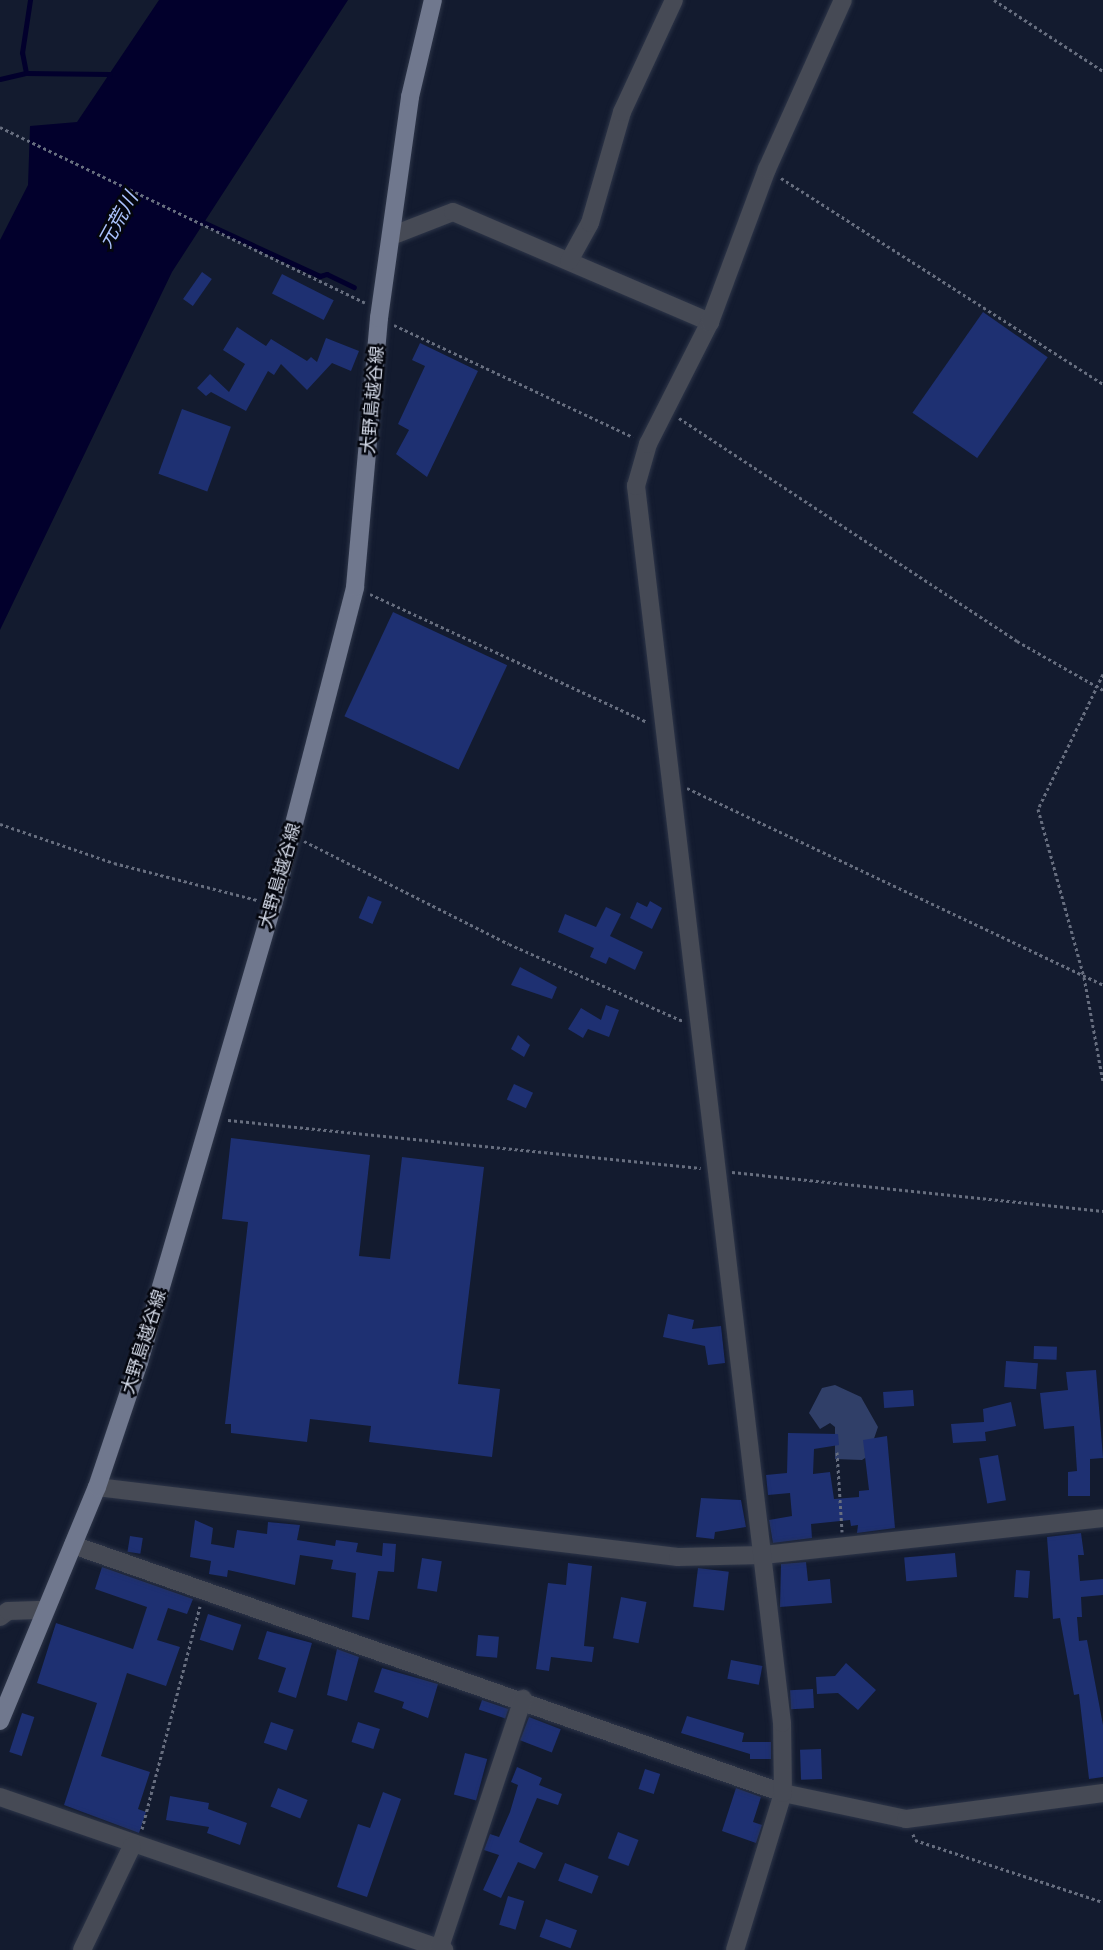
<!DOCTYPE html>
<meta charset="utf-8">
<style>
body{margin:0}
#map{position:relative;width:1103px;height:1950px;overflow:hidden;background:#131b2f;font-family:Figtree,"Noto Sans JP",sans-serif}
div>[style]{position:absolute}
.green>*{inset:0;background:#303f68}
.water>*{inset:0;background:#02002c}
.stream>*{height:4.5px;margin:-2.25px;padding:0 2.25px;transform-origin:2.25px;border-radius:2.25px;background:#02002c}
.building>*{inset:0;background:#1e3072;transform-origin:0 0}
.path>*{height:3px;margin-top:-1.5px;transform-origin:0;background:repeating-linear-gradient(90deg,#676e7f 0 3px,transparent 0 6px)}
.roads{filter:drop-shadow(0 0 2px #2d3548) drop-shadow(0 0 2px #2d3548)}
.minor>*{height:18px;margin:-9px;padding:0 9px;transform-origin:9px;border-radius:9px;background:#464a55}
.major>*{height:18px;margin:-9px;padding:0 9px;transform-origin:9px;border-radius:9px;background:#70788e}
span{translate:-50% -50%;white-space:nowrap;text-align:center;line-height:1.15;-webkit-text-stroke:5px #04060e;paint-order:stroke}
.street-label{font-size:18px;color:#d0d6e4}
.water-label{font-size:20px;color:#aac1fc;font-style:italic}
</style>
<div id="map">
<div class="green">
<div style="clip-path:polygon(835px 1385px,861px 1397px,878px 1427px,868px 1456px,862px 1460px,835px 1459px,835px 1427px,830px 1423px,820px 1429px,809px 1413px,822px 1388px)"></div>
</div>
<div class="water">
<div style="clip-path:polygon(159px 0,348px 0,172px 272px,0 630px,0 240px,28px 185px,30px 126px,77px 122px)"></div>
</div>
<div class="stream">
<div style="left:26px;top:73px;width:20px;rotate:-101deg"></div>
<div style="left:22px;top:53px;width:54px;rotate:-81.4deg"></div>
<div style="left:0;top:79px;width:27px;rotate:-13deg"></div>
<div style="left:26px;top:73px;width:84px;rotate:0.7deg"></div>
<div style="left:201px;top:221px;width:131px;rotate:24.8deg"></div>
<div style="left:320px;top:276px;width:7px;rotate:-16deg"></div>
<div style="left:327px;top:274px;width:30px;rotate:26deg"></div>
</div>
<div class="building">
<div style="left:202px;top:272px;width:12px;height:33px;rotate:35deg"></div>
<div style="left:282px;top:274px;width:58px;height:22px;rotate:27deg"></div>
<div style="left:983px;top:312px;width:79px;height:123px;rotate:35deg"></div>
<div style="clip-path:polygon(237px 327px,266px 346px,271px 339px,307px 361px,311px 357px,317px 362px,326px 338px,359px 351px,351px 371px,332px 363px,307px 390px,281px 364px,274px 375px,268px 371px,246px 411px,211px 392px,206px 396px,197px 388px,210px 374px,229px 392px,245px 364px,223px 350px)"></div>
<div style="clip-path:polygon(420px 343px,478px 371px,427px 477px,396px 454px,409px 430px,398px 424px,425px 366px,412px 360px)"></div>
<div style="left:182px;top:409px;width:52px;height:69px;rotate:20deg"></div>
<div style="left:393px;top:612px;width:126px;height:115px;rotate:25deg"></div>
<div style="left:368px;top:896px;width:15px;height:24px;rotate:23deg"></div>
<div style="clip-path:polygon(650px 901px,662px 908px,652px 929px,630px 918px,637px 902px,647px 907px)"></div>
<div style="clip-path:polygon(606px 907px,621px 914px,610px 936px,643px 952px,635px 970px,609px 957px,606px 964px,590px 957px,594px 948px,558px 932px,565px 914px,596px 927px)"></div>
<div style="clip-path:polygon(520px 967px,557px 987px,552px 999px,511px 985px)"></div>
<div style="clip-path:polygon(606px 1005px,619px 1010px,609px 1037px,588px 1029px,583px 1038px,568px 1029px,581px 1008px,601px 1020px)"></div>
<div style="clip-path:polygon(518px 1035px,530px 1045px,524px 1057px,511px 1049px)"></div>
<div style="left:514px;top:1084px;width:21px;height:17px;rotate:25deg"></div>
<div style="clip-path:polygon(231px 1138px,370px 1155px,359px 1256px,390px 1259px,402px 1157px,484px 1167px,458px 1384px,500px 1389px,492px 1457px,369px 1442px,371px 1426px,310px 1419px,307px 1442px,231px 1433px,231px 1424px,225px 1424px,248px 1222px,222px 1219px)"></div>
<div style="clip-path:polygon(668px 1314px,694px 1320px,692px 1329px,721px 1326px,725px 1363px,708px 1365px,705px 1346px,663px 1337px)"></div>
<div style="left:1034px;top:1346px;width:23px;height:13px;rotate:2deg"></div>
<div style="left:1006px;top:1361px;width:32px;height:26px;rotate:4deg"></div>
<div style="clip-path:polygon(1096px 1370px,1103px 1458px,1090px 1459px,1090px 1496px,1068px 1496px,1068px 1472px,1077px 1471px,1074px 1426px,1044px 1429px,1040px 1393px,1068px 1390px,1066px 1372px)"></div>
<div style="left:913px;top:1390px;width:16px;height:30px;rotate:86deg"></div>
<div style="clip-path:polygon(1011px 1402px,1016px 1426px,985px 1432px,986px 1441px,953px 1443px,951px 1424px,984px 1422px,983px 1409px)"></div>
<div style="clip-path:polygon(788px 1433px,838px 1434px,839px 1445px,814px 1449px,813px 1474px,830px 1472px,834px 1499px,859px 1497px,859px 1491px,869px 1490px,863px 1440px,887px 1436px,895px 1528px,857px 1533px,858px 1525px,851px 1526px,850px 1520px,811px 1524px,812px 1538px,773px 1543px,769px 1520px,792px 1516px,790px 1493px,768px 1495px,766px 1475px,787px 1473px)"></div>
<div style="left:998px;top:1455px;width:46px;height:19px;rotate:80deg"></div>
<div style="clip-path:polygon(701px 1498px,741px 1500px,746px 1527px,715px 1532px,714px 1539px,696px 1537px)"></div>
<div style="clip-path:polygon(195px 1520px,213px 1528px,211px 1544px,234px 1548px,237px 1530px,267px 1534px,268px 1522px,300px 1525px,297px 1540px,335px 1546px,336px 1540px,358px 1543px,356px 1552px,382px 1556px,383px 1543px,396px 1544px,394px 1572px,378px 1571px,369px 1620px,352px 1617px,356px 1573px,331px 1569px,333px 1560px,300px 1555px,295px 1585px,228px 1570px,227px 1577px,209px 1574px,211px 1561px,190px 1557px)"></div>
<div style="clip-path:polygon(1081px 1533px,1084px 1555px,1078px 1555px,1080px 1581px,1103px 1579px,1103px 1595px,1081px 1597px,1082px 1617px,1077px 1617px,1079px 1641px,1087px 1640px,1103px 1725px,1103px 1777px,1089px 1779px,1079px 1694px,1074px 1695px,1060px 1618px,1053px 1619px,1047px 1537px)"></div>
<div style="left:130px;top:1536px;width:13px;height:16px;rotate:9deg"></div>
<div style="left:955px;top:1553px;width:24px;height:51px;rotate:85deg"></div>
<div style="left:422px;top:1558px;width:20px;height:31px;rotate:9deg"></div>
<div style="clip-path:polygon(806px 1562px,808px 1581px,830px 1579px,832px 1603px,780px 1607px,781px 1564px)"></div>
<div style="clip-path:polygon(568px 1563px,592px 1566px,584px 1646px,594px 1647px,592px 1662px,551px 1657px,549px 1671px,536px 1669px,548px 1583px,566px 1585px)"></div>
<div style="clip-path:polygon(102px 1567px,193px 1599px,187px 1614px,168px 1608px,157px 1640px,180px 1647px,166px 1686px,127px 1673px,101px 1756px,150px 1772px,138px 1809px,146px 1812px,139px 1833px,64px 1805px,97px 1703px,37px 1683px,56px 1623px,133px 1649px,147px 1607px,95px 1589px)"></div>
<div style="left:698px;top:1568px;width:31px;height:39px;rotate:7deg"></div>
<div style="left:1016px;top:1570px;width:14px;height:27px;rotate:4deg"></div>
<div style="left:621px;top:1597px;width:26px;height:42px;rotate:11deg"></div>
<div style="left:208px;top:1614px;width:35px;height:27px;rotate:18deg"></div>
<div style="clip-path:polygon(267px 1631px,312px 1643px,296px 1698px,278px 1692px,286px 1668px,258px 1659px)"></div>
<div style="left:478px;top:1635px;width:21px;height:21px;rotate:5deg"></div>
<div style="clip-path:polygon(337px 1649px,359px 1657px,347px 1701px,327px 1695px)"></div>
<div style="left:731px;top:1660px;width:32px;height:19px;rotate:11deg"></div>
<div style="clip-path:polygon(846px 1663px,876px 1690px,858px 1710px,838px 1693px,817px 1694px,816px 1677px,835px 1676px)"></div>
<div style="clip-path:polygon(382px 1668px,438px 1684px,428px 1718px,402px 1708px,404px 1702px,374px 1692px)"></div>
<div style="left:813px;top:1689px;width:19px;height:23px;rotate:87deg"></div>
<div style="left:482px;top:1700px;width:28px;height:10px;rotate:19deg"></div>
<div style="left:22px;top:1713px;width:13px;height:41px;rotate:18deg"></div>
<div style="clip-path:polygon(687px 1716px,744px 1733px,742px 1742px,771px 1742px,771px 1759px,750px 1759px,750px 1754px,681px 1733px)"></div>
<div style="left:529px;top:1717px;width:34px;height:25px;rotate:21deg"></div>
<div style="left:271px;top:1722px;width:24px;height:22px;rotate:19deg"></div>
<div style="left:358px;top:1722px;width:23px;height:21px;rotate:18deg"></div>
<div style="left:821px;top:1749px;width:30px;height:21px;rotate:88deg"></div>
<div style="left:465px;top:1753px;width:23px;height:43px;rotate:15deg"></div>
<div style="clip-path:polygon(517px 1767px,542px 1778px,539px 1785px,562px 1794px,558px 1805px,537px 1798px,519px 1842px,543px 1853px,535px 1869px,518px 1862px,501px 1898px,483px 1890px,499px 1855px,484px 1850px,490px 1834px,499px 1837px,510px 1812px,518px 1785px,511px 1782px)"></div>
<div style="left:645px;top:1769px;width:16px;height:21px;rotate:18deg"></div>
<div style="left:278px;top:1788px;width:32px;height:20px;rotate:22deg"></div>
<div style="clip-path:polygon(736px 1788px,761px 1797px,753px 1822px,762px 1825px,756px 1843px,722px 1831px)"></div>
<div style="clip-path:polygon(383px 1792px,401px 1799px,367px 1897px,337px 1887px,358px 1824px,370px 1828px)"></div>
<div style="clip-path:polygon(170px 1796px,209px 1803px,208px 1809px,247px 1823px,240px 1845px,207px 1833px,209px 1827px,166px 1820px)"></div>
<div style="left:618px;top:1832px;width:22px;height:28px;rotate:21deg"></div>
<div style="left:565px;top:1863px;width:36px;height:19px;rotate:21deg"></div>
<div style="left:508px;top:1896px;width:17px;height:30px;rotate:17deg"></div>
<div style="left:546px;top:1919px;width:33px;height:19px;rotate:20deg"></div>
</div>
<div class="path">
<div style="left:994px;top:0;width:130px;rotate:33.1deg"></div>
<div style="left:0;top:127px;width:405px;rotate:25.7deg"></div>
<div style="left:781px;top:178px;width:382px;rotate:32.6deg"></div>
<div style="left:394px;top:325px;width:264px;rotate:25.1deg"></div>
<div style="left:679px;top:418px;width:405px;rotate:33.4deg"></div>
<div style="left:1017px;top:641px;width:99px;rotate:29.7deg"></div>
<div style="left:370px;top:594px;width:305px;rotate:24.8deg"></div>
<div style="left:1103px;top:674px;width:150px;rotate:115.7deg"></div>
<div style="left:1038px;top:809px;width:174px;rotate:74.7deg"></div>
<div style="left:1084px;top:977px;width:107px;rotate:79.7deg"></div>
<div style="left:687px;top:788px;width:460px;rotate:25.3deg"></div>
<div style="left:0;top:824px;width:120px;rotate:18.9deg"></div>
<div style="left:114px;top:863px;width:148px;rotate:14.5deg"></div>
<div style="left:304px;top:841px;width:229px;rotate:26.7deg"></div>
<div style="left:509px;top:944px;width:190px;rotate:23.9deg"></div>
<div style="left:228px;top:1120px;width:475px;rotate:5.8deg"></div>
<div style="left:732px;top:1172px;width:373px;rotate:6deg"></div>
<div style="left:837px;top:1452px;width:80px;rotate:86.4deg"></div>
<div style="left:142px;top:1829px;width:230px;rotate:-75.4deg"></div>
<div style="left:913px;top:1834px;width:6px;rotate:72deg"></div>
<div style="left:915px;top:1840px;width:198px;rotate:18.3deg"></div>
</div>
<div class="roads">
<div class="minor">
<div style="left:391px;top:236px;width:66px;rotate:-21.2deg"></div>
<div style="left:453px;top:212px;width:280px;rotate:23.2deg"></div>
<div style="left:569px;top:261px;width:43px;rotate:-61.1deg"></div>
<div style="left:590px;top:223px;width:116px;rotate:-73.9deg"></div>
<div style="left:622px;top:112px;width:123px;rotate:-65.1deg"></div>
<div style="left:97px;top:1487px;width:585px;rotate:6.87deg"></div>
<div style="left:678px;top:1557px;width:85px;rotate:-1.3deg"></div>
<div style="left:763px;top:1555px;width:342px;rotate:-6.2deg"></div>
<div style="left:73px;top:1545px;width:752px;rotate:19.25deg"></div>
<div style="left:783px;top:1793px;width:126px;rotate:11.9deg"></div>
<div style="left:906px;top:1819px;width:199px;rotate:-7.5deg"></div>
<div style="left:0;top:1617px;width:10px;rotate:-37deg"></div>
<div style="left:8px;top:1611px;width:37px;rotate:-2deg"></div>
<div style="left:0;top:1797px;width:470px;rotate:19deg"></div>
<div style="left:82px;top:1950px;width:115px;rotate:-64.3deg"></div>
<div style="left:439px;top:1950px;width:265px;rotate:-71.5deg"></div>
<div style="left:735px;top:1950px;width:164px;rotate:-73deg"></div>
<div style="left:783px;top:1793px;width:70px;rotate:-90.8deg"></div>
<div style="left:782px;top:1723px;width:1246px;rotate:-96.73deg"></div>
<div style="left:636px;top:486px;width:44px;rotate:-74.1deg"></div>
<div style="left:648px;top:444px;width:137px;rotate:-63.1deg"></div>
<div style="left:710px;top:322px;width:163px;rotate:-69.6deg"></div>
<div style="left:767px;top:169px;width:185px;rotate:-65.8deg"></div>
</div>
<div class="major">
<div style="left:0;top:1721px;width:253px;rotate:-67.5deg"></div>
<div style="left:97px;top:1487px;width:132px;rotate:-71.4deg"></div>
<div style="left:139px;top:1362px;width:476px;rotate:-73.7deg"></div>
<div style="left:273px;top:905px;width:328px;rotate:-75.5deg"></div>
<div style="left:355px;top:587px;width:270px;rotate:-84.9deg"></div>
<div style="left:379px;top:318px;width:223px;rotate:-82deg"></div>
<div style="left:410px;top:97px;width:100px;rotate:-76.7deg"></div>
</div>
</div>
<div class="street-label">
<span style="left:373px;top:400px;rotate:-85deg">大野島越谷線</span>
<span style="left:280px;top:876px;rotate:-74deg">大野島越谷線</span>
<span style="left:144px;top:1342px;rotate:-72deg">大野島越谷線</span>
</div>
<div class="water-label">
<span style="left:118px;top:220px;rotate:-61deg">元荒川</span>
</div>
</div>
